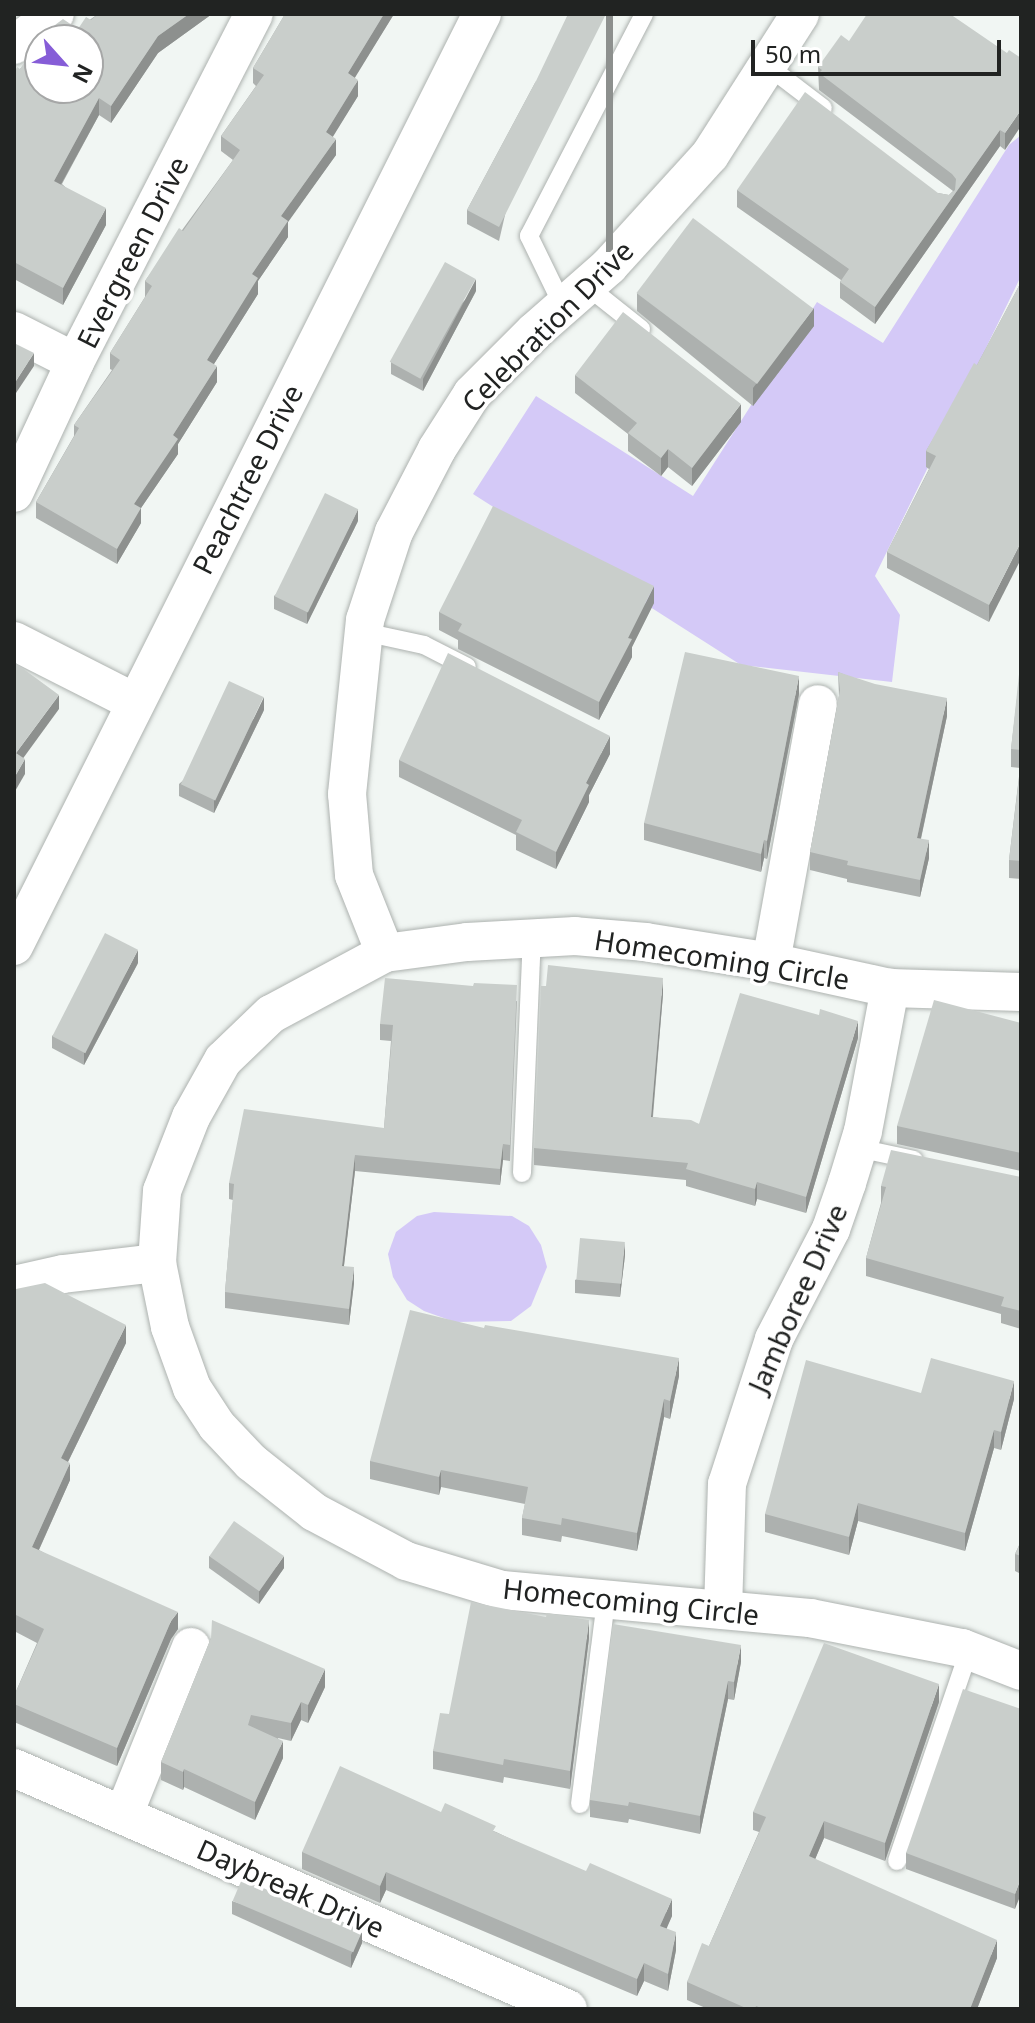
<!DOCTYPE html>
<style>
body{margin:0}
#map{position:relative;width:1035px;height:2023px;overflow:hidden;background:#f1f6f3;font-family:"Noto Sans",sans-serif}
div>[style]{position:absolute}
.green>*{inset:0;background:#d4c9f7}
.roads{filter:drop-shadow(0 0 2px #adb2af) drop-shadow(0 0 2px #adb2af)}
.service>*{height:18px;margin:-9px;padding:0 9px;transform-origin:9px;border-radius:9px;background:#fff}
.minor>*{height:38px;margin:-19px;padding:0 19px;transform-origin:19px;border-radius:19px;background:#fff}
.wall>*{inset:0;background:#adb1af}
.shaded-wall>*{inset:0;background:#8d908e;transform-origin:0 0}
.building>*{inset:0;background:#c9cecb;transform-origin:0 0}
span{translate:-50% -50%;white-space:nowrap;text-align:center;line-height:1.15;-webkit-text-stroke:7px #fff;paint-order:stroke}
.street-label{font-size:28px;color:#212322}
.frame{position:absolute;inset:0;border:16px solid #212322;pointer-events:none}
.north{position:absolute;left:24px;top:24px;width:80px;height:80px;box-sizing:border-box;background:#fff;border:2px solid #a6a7a7;border-radius:50%;rotate:117deg;font-size:22px;font-weight:700;line-height:32px;text-align:center;color:#212322}
.north::after{content:'';display:block;margin:auto;width:28px;height:36px;background:#865dd7;clip-path:polygon(50% 0,100% 100%,50% 72%,0 100%)}
.scale{position:absolute;left:751px;top:40px;width:250px;height:36px;box-sizing:border-box;border:4px solid #212322;border-top:0;padding-left:10px;font-size:24px;line-height:28px;white-space:nowrap;color:#212322;-webkit-text-stroke:6px #fff;paint-order:stroke}
</style>
<div id="map">
<div class="green">
<div style="clip-path:polygon(1021px 135px,1021px 276px,875px 576px,900px 615px,892px 682px,741px 665px,473px 494px,536px 396px,693px 496px,817px 302px,883px 343px,1009px 145px)"></div>
<div style="clip-path:polygon(434px 1212px,512px 1216px,529px 1226px,541px 1245px,547px 1267px,531px 1306px,511px 1321px,455px 1322px,424px 1311px,407px 1300px,393px 1277px,388px 1254px,396px 1232px,417px 1216px)"></div>
</div>
<div class="roads">
<div class="service">
<div style="left:768px;top:66px;width:69px;rotate:37.4deg"></div>
<div style="left:587px;top:286px;width:69px;rotate:38.5deg"></div>
<div style="left:563px;top:306px;width:78px;rotate:-115.9deg"></div>
<div style="left:529px;top:236px;width:250px;rotate:-62.6deg"></div>
<div style="left:364px;top:632px;width:61px;rotate:12.2deg"></div>
<div style="left:424px;top:645px;width:48px;rotate:27.1deg"></div>
<div style="left:858px;top:1148px;width:57px;rotate:12.1deg"></div>
<div style="left:522px;top:1173px;width:236px;rotate:-87.6deg"></div>
<div style="left:580px;top:1804px;width:206px;rotate:-82.7deg"></div>
<div style="left:897px;top:1861px;width:222px;rotate:-71.1deg"></div>
</div>
<div class="minor">
<div style="left:14px;top:45px;width:51px;rotate:-37.1deg"></div>
<div style="left:14px;top:331px;width:68px;rotate:26.9deg"></div>
<div style="left:14px;top:493px;width:145px;rotate:-65deg"></div>
<div style="left:75px;top:362px;width:391px;rotate:-62.8deg"></div>
<div style="left:14px;top:641px;width:135px;rotate:26.9deg"></div>
<div style="left:14px;top:946px;width:1043px;rotate:-63.34deg"></div>
<div style="left:385px;top:953px;width:84px;rotate:-111.7deg"></div>
<div style="left:354px;top:875px;width:81px;rotate:-94.9deg"></div>
<div style="left:347px;top:794px;width:175px;rotate:-84.1deg"></div>
<div style="left:365px;top:620px;width:93px;rotate:-71.8deg"></div>
<div style="left:394px;top:532px;width:93px;rotate:-62.6deg"></div>
<div style="left:437px;top:449px;width:65px;rotate:-57.5deg"></div>
<div style="left:472px;top:394px;width:88px;rotate:-45deg"></div>
<div style="left:534px;top:332px;width:100px;rotate:-41.3deg"></div>
<div style="left:609px;top:266px;width:150px;rotate:-47.7deg"></div>
<div style="left:710px;top:155px;width:167px;rotate:-57.4deg"></div>
<div style="left:771px;top:962px;width:262px;rotate:-79.7deg"></div>
<div style="left:1021px;top:992px;width:131px;rotate:-178.3deg"></div>
<div style="left:890px;top:988px;width:122px;rotate:-167.7deg"></div>
<div style="left:771px;top:962px;width:127px;rotate:-170.9deg"></div>
<div style="left:646px;top:942px;width:71px;rotate:-175.2deg"></div>
<div style="left:575px;top:936px;width:108px;rotate:176.8deg"></div>
<div style="left:467px;top:942px;width:83px;rotate:172.4deg"></div>
<div style="left:385px;top:953px;width:129px;rotate:151.8deg"></div>
<div style="left:271px;top:1014px;width:66px;rotate:136.2deg"></div>
<div style="left:223px;top:1060px;width:65px;rotate:119.3deg"></div>
<div style="left:191px;top:1117px;width:79px;rotate:111.4deg"></div>
<div style="left:162px;top:1191px;width:72px;rotate:94deg"></div>
<div style="left:157px;top:1263px;width:65px;rotate:78.5deg"></div>
<div style="left:170px;top:1327px;width:65px;rotate:70.2deg"></div>
<div style="left:192px;top:1388px;width:45px;rotate:56.7deg"></div>
<div style="left:217px;top:1426px;width:50px;rotate:46.6deg"></div>
<div style="left:251px;top:1462px;width:80px;rotate:38.4deg"></div>
<div style="left:314px;top:1512px;width:104px;rotate:28deg"></div>
<div style="left:406px;top:1561px;width:100px;rotate:16.8deg"></div>
<div style="left:502px;top:1590px;width:309px;rotate:5.2deg"></div>
<div style="left:810px;top:1618px;width:155px;rotate:11.2deg"></div>
<div style="left:962px;top:1648px;width:63px;rotate:21.3deg"></div>
<div style="left:14px;top:1285px;width:50px;rotate:-12.7deg"></div>
<div style="left:63px;top:1274px;width:95px;rotate:-6.7deg"></div>
<div style="left:723px;top:1610px;width:126px;rotate:-88.2deg"></div>
<div style="left:727px;top:1484px;width:152px;rotate:-72deg"></div>
<div style="left:774px;top:1339px;width:124px;rotate:-62.6deg"></div>
<div style="left:831px;top:1229px;width:49px;rotate:-70.8deg"></div>
<div style="left:847px;top:1183px;width:54px;rotate:-72.9deg"></div>
<div style="left:863px;top:1131px;width:146px;rotate:-79.3deg"></div>
<div style="left:14px;top:1768px;width:604px;rotate:23.51deg"></div>
<div style="left:124px;top:1814px;width:180px;rotate:-68.1deg"></div>
</div>
</div>
<div class="wall">
<div style="clip-path:polygon(98px 14px,212px 14px,158px 53px,111px 123px,99px 115px,62px 184px,106px 225px,63px 305px,14px 279px,14px 73px)"></div>
<div style="clip-path:polygon(285px 14px,394px 14px,354px 78px,358px 96px,332px 137px,336px 155px,288px 221px,288px 237px,258px 281px,258px 294px,214px 364px,217px 382px,178px 444px,178px 454px,141px 508px,141px 523px,117px 564px,36px 518px,36px 502px,74px 436px,74px 425px,112px 370px,110px 369px,110px 353px,145px 297px,145px 281px,233px 160px,221px 151px,221px 136px,256px 86px,253px 83px,253px 68px)"></div>
<div style="clip-path:polygon(849px 41px,1007px 53px,1005px 150px,1000px 146px,875px 324px,840px 298px,840px 282px,841px 280px,737px 207px,737px 190px,938px 193px,949px 195px,953px 191px,819px 90px,818px 67px)"></div>
<div style="clip-path:polygon(536px 81px,499px 241px,467px 224px,467px 210px)"></div>
<div style="clip-path:polygon(1021px 282px,989px 622px,887px 568px,887px 552px,929px 469px,926px 467px,926px 451px,977px 365px)"></div>
<div style="clip-path:polygon(476px 291px,423px 391px,391px 374px,391px 362px)"></div>
<div style="clip-path:polygon(637px 293px,814px 326px,753px 406px,637px 311px)"></div>
<div style="clip-path:polygon(575px 375px,741px 422px,692px 486px,668px 467px,661px 476px,628px 451px,628px 434px,575px 393px)"></div>
<div style="clip-path:polygon(358px 521px,307px 624px,274px 609px,274px 596px)"></div>
<div style="clip-path:polygon(654px 603px,632px 647px,632px 657px,599px 720px,458px 649px,458px 640px,439px 630px,439px 612px)"></div>
<div style="clip-path:polygon(1021px 665px,1021px 879px,1009px 878px,1009px 860px,1020px 768px,1011px 767px,1011px 749px)"></div>
<div style="clip-path:polygon(838px 672px,947px 716px,921px 839px,929px 858px,920px 897px,847px 882px,847px 879px,810px 870px,810px 852px,839px 696px)"></div>
<div style="clip-path:polygon(799px 694px,767px 859px,764px 858px,761px 872px,644px 840px,644px 823px)"></div>
<div style="clip-path:polygon(264px 710px,214px 813px,179px 796px,179px 784px)"></div>
<div style="clip-path:polygon(610px 754px,589px 795px,589px 802px,556px 869px,516px 850px,516px 835px,399px 777px,399px 760px)"></div>
<div style="clip-path:polygon(138px 963px,84px 1065px,52px 1048px,52px 1036px)"></div>
<div style="clip-path:polygon(663px 994px,653px 1117px,699px 1124px,858px 1038px,806px 1213px,757px 1199px,755px 1206px,686px 1186px,686px 1180px,534px 1165px,534px 1148px)"></div>
<div style="clip-path:polygon(517px 1001px,510px 1161px,503px 1160px,500px 1185px,355px 1171px,344px 1266px,354px 1283px,349px 1325px,225px 1308px,225px 1292px,233px 1200px,229px 1199px,229px 1183px,384px 1128px,391px 1041px,380px 1040px,380px 1024px)"></div>
<div style="clip-path:polygon(1021px 1023px,1021px 1171px,897px 1144px,897px 1126px)"></div>
<div style="clip-path:polygon(1021px 1177px,1021px 1329px,1001px 1323px,1001px 1314px,866px 1276px,866px 1258px,881px 1203px,881px 1186px)"></div>
<div style="clip-path:polygon(625px 1255px,620px 1297px,575px 1293px,575px 1280px)"></div>
<div style="clip-path:polygon(14px 1293px,126px 1343px,68px 1462px,70px 1480px,39px 1550px,178px 1629px,171px 1639px,117px 1766px,14px 1722px,14px 1696px,37px 1643px,14px 1631px)"></div>
<div style="clip-path:polygon(679px 1376px,670px 1419px,664px 1417px,637px 1551px,562px 1536px,561px 1542px,522px 1535px,522px 1518px,525px 1504px,441px 1487px,439px 1495px,370px 1479px,370px 1461px)"></div>
<div style="clip-path:polygon(921px 1393px,1014px 1399px,1001px 1450px,994px 1448px,965px 1551px,858px 1521px,849px 1555px,765px 1532px,765px 1514px)"></div>
<div style="clip-path:polygon(1021px 1521px,1021px 1574px,1015px 1571px,1015px 1554px,1020px 1543px,1019px 1542px,1019px 1525px)"></div>
<div style="clip-path:polygon(209px 1556px,284px 1568px,259px 1604px,209px 1568px)"></div>
<div style="clip-path:polygon(211px 1638px,325px 1687px,308px 1723px,301px 1720px,291px 1741px,278px 1738px,283px 1758px,255px 1820px,184px 1787px,183px 1790px,161px 1780px,161px 1762px)"></div>
<div style="clip-path:polygon(589px 1638px,570px 1789px,504px 1777px,503px 1783px,433px 1769px,433px 1751px,449px 1714px)"></div>
<div style="clip-path:polygon(741px 1662px,734px 1700px,728px 1699px,700px 1834px,629px 1819px,628px 1823px,590px 1817px,590px 1800px)"></div>
<div style="clip-path:polygon(939px 1702px,885px 1861px,824px 1838px,815px 1859px,997px 1958px,977px 2009px,708px 2009px,687px 2000px,687px 1982px,709px 1946px,759px 1832px,753px 1830px,753px 1812px)"></div>
<div style="clip-path:polygon(1021px 1709px,1015px 1909px,906px 1869px,906px 1853px)"></div>
<div style="clip-path:polygon(441px 1812px,496px 1832px,672px 1916px,666px 1928px,676px 1950px,668px 1991px,644px 1981px,637px 1996px,386px 1890px,380px 1903px,302px 1869px,302px 1852px)"></div>
<div style="clip-path:polygon(232px 1901px,362px 1943px,351px 1968px,232px 1914px)"></div>
</div>
<div class="shaded-wall">
<div style="clip-path:polygon(189px 14px,212px 14px,158px 53px,111px 123px,111px 106px,158px 36px)"></div>
<div style="clip-path:polygon(384px 14px,394px 14px,348px 89px,348px 73px)"></div>
<div style="left:606px;top:14px;width:7px;height:238px"></div>
<div style="clip-path:polygon(358px 80px,358px 96px,326px 148px,326px 132px)"></div>
<div style="clip-path:polygon(99px 98px,99px 115px,54px 197px,54px 181px)"></div>
<div style="clip-path:polygon(1021px 110px,1021px 126px,1005px 150px,1005px 133px)"></div>
<div style="clip-path:polygon(1000px 130px,1000px 146px,875px 324px,875px 307px)"></div>
<div style="clip-path:polygon(336px 139px,336px 155px,281px 232px,281px 216px)"></div>
<div style="clip-path:polygon(106px 208px,106px 225px,63px 305px,63px 288px)"></div>
<div style="clip-path:polygon(288px 221px,288px 237px,258px 281px,258px 294px,207px 375px,207px 360px,252px 274px)"></div>
<div style="clip-path:polygon(476px 279px,476px 291px,423px 391px,423px 379px)"></div>
<div style="clip-path:polygon(814px 308px,814px 326px,753px 406px,753px 388px)"></div>
<div style="clip-path:polygon(34px 353px,34px 366px,14px 396px,14px 384px)"></div>
<div style="clip-path:polygon(217px 366px,217px 382px,178px 444px,178px 454px,141px 508px,141px 523px,117px 564px,117px 549px,134px 504px,173px 435px)"></div>
<div style="clip-path:polygon(741px 404px,741px 422px,692px 486px,692px 468px)"></div>
<div style="clip-path:polygon(668px 449px,668px 467px,661px 476px,661px 458px)"></div>
<div style="clip-path:polygon(358px 509px,358px 521px,307px 624px,307px 612px)"></div>
<div style="clip-path:polygon(1021px 542px,1021px 559px,989px 622px,989px 605px)"></div>
<div style="clip-path:polygon(654px 586px,654px 603px,632px 647px,632px 657px,599px 720px,599px 702px,628px 638px)"></div>
<div style="clip-path:polygon(799px 676px,799px 694px,767px 859px,767px 841px)"></div>
<div style="clip-path:polygon(59px 695px,59px 709px,16px 768px,16px 753px)"></div>
<div style="clip-path:polygon(264px 697px,264px 710px,214px 813px,214px 801px)"></div>
<div style="clip-path:polygon(947px 698px,947px 716px,917px 856px,917px 838px)"></div>
<div style="clip-path:polygon(610px 736px,610px 754px,589px 795px,589px 802px,556px 869px,556px 852px,586px 783px)"></div>
<div style="clip-path:polygon(25px 759px,25px 774px,14px 793px,14px 778px)"></div>
<div style="clip-path:polygon(764px 840px,764px 858px,761px 872px,761px 854px)"></div>
<div style="clip-path:polygon(929px 840px,929px 858px,920px 897px,920px 880px)"></div>
<div style="clip-path:polygon(138px 950px,138px 963px,84px 1065px,84px 1053px)"></div>
<div style="clip-path:polygon(663px 978px,663px 994px,651px 1134px,651px 1117px)"></div>
<div style="clip-path:polygon(858px 1021px,858px 1038px,806px 1213px,806px 1197px)"></div>
<div style="clip-path:polygon(503px 1144px,503px 1160px,500px 1185px,500px 1169px)"></div>
<div style="clip-path:polygon(355px 1155px,355px 1171px,342px 1282px,342px 1266px)"></div>
<div style="clip-path:polygon(757px 1182px,757px 1199px,755px 1206px,755px 1189px)"></div>
<div style="clip-path:polygon(625px 1242px,625px 1255px,620px 1297px,620px 1285px)"></div>
<div style="clip-path:polygon(354px 1267px,354px 1283px,349px 1325px,349px 1309px)"></div>
<div style="clip-path:polygon(126px 1325px,126px 1343px,61px 1476px,61px 1458px)"></div>
<div style="clip-path:polygon(679px 1358px,679px 1376px,670px 1419px,670px 1401px)"></div>
<div style="clip-path:polygon(1014px 1381px,1014px 1399px,1001px 1450px,1001px 1432px)"></div>
<div style="clip-path:polygon(664px 1399px,664px 1417px,637px 1551px,637px 1533px)"></div>
<div style="clip-path:polygon(994px 1430px,994px 1448px,965px 1551px,965px 1533px)"></div>
<div style="clip-path:polygon(70px 1463px,70px 1480px,32px 1565px,32px 1547px)"></div>
<div style="clip-path:polygon(441px 1470px,441px 1487px,439px 1495px,439px 1477px)"></div>
<div style="clip-path:polygon(858px 1503px,858px 1521px,849px 1555px,849px 1537px)"></div>
<div style="clip-path:polygon(284px 1556px,284px 1568px,259px 1604px,259px 1591px)"></div>
<div style="clip-path:polygon(178px 1612px,178px 1629px,171px 1639px,117px 1766px,117px 1748px,171px 1621px)"></div>
<div style="clip-path:polygon(589px 1620px,589px 1638px,570px 1789px,570px 1771px)"></div>
<div style="clip-path:polygon(741px 1645px,741px 1662px,734px 1700px,734px 1682px)"></div>
<div style="clip-path:polygon(325px 1669px,325px 1687px,308px 1723px,308px 1705px)"></div>
<div style="clip-path:polygon(728px 1681px,728px 1699px,700px 1834px,700px 1816px)"></div>
<div style="clip-path:polygon(939px 1684px,939px 1702px,885px 1861px,885px 1843px)"></div>
<div style="clip-path:polygon(301px 1702px,301px 1720px,291px 1741px,291px 1723px)"></div>
<div style="clip-path:polygon(283px 1741px,283px 1758px,255px 1820px,255px 1802px)"></div>
<div style="clip-path:polygon(184px 1769px,184px 1787px,183px 1790px,183px 1772px)"></div>
<div style="clip-path:polygon(824px 1821px,824px 1838px,809px 1874px,809px 1856px)"></div>
<div style="clip-path:polygon(386px 1872px,386px 1890px,380px 1903px,380px 1886px)"></div>
<div style="clip-path:polygon(1021px 1878px,1021px 1894px,1015px 1909px,1015px 1894px)"></div>
<div style="clip-path:polygon(672px 1899px,672px 1916px,660px 1944px,660px 1926px)"></div>
<div style="clip-path:polygon(362px 1931px,362px 1943px,351px 1968px,351px 1955px)"></div>
<div style="clip-path:polygon(676px 1932px,676px 1950px,668px 1991px,668px 1974px)"></div>
<div style="clip-path:polygon(997px 1940px,997px 1958px,977px 2009px,970px 2009px)"></div>
<div style="clip-path:polygon(644px 1963px,644px 1981px,637px 1996px,637px 1979px)"></div>
</div>
<div class="building">
<div style="clip-path:polygon(evenodd,98px 14px,189px 14px,158px 36px,111px 106px,99px 98px,54px 181px,106px 208px,63px 288px,14px 262px,14px 73px,17px 67px,20px 69px,43px 34px,63px 19px,78px 29px,86px 17px,91px 20px,98px 14px,40px 40px,88px 40px,88px 88px,40px 88px,40px 40px)"></div>
<div style="clip-path:polygon(285px 14px,384px 14px,348px 73px,358px 80px,326px 132px,336px 139px,281px 216px,288px 221px,252px 274px,258px 278px,207px 360px,217px 366px,173px 435px,178px 439px,134px 504px,141px 508px,117px 549px,36px 502px,79px 428px,74px 425px,120px 360px,110px 353px,152px 286px,145px 281px,179px 228px,183px 231px,240px 150px,221px 136px,264px 75px,253px 68px)"></div>
<div style="clip-path:polygon(568px 14px,606px 14px,499px 227px,467px 210px,536px 81px)"></div>
<div style="clip-path:polygon(867px 14px,950px 14px,1007px 53px,1009px 50px,1021px 58px,1021px 110px,1005px 133px,1000px 130px,875px 307px,840px 282px,849px 269px,737px 190px,805px 92px,938px 193px,949px 195px,955px 190px,956px 179px,952px 174px,819px 73px,822px 70px,818px 67px,841px 35px,849px 41px)"></div>
<div style="left:693px;top:218px;width:151px;height:94px;rotate:37deg"></div>
<div style="left:445px;top:262px;width:35px;height:114px;rotate:29deg"></div>
<div style="clip-path:polygon(1021px 282px,1021px 542px,989px 605px,887px 552px,936px 456px,926px 451px,974px 363px,977px 365px)"></div>
<div style="clip-path:polygon(623px 312px,741px 404px,692px 468px,668px 449px,661px 458px,628px 433px,637px 423px,575px 375px)"></div>
<div style="clip-path:polygon(14px 343px,34px 353px,14px 384px)"></div>
<div style="left:325px;top:493px;width:37px;height:115px;rotate:26deg"></div>
<div style="clip-path:polygon(493px 506px,654px 586px,628px 638px,632px 639px,599px 702px,458px 631px,462px 624px,439px 612px)"></div>
<div style="clip-path:polygon(685px 652px,799px 676px,767px 841px,764px 840px,761px 854px,644px 823px)"></div>
<div style="clip-path:polygon(448px 653px,610px 736px,586px 783px,589px 785px,556px 852px,516px 832px,522px 820px,399px 760px)"></div>
<div style="clip-path:polygon(14px 662px,59px 695px,16px 753px,25px 759px,14px 778px)"></div>
<div style="clip-path:polygon(1020px 665px,1021px 665px,1021px 750px,1011px 749px)"></div>
<div style="clip-path:polygon(838px 672px,875px 684px,947px 698px,917px 838px,929px 840px,920px 880px,847px 865px,848px 861px,810px 852px,840px 690px)"></div>
<div style="left:229px;top:681px;width:38px;height:114px;rotate:25deg"></div>
<div style="clip-path:polygon(1021px 762px,1021px 861px,1009px 860px)"></div>
<div style="left:105px;top:933px;width:37px;height:116px;rotate:27deg"></div>
<div style="clip-path:polygon(548px 965px,663px 978px,651px 1117px,691px 1120px,699px 1124px,740px 993px,819px 1015px,820px 1009px,858px 1021px,806px 1197px,757px 1182px,755px 1189px,686px 1169px,688px 1163px,534px 1148px,541px 986px,546px 986px)"></div>
<div style="clip-path:polygon(385px 978px,473px 986px,474px 983px,517px 985px,510px 1145px,503px 1144px,500px 1169px,355px 1155px,342px 1266px,354px 1267px,349px 1309px,225px 1292px,234px 1184px,229px 1183px,244px 1109px,384px 1128px,393px 1025px,380px 1024px)"></div>
<div style="clip-path:polygon(934px 1000px,1021px 1023px,1021px 1153px,897px 1126px)"></div>
<div style="clip-path:polygon(891px 1150px,1021px 1177px,1021px 1311px,1001px 1306px,1004px 1297px,866px 1258px,886px 1187px,881px 1186px)"></div>
<div style="left:580px;top:1238px;width:45px;height:42px;rotate:5deg"></div>
<div style="clip-path:polygon(45px 1283px,126px 1325px,61px 1458px,70px 1463px,32px 1547px,178px 1612px,171px 1621px,117px 1748px,14px 1704px,14px 1696px,44px 1629px,14px 1614px,14px 1293px,16px 1289px)"></div>
<div style="clip-path:polygon(410px 1310px,484px 1328px,485px 1325px,679px 1358px,670px 1401px,664px 1399px,637px 1533px,562px 1518px,561px 1525px,522px 1518px,528px 1487px,441px 1470px,439px 1477px,370px 1461px)"></div>
<div style="clip-path:polygon(931px 1358px,1014px 1381px,1001px 1432px,994px 1430px,965px 1533px,858px 1503px,849px 1537px,765px 1514px,806px 1360px,921px 1393px)"></div>
<div style="left:234px;top:1521px;width:61px;height:43px;rotate:35deg"></div>
<div style="clip-path:polygon(1021px 1542px,1021px 1556px,1015px 1554px)"></div>
<div style="clip-path:polygon(471px 1602px,546px 1617px,547px 1613px,589px 1620px,570px 1771px,504px 1759px,503px 1765px,433px 1751px,440px 1713px,449px 1714px)"></div>
<div style="clip-path:polygon(212px 1620px,325px 1669px,308px 1705px,301px 1702px,291px 1723px,251px 1715px,248px 1725px,283px 1741px,255px 1802px,184px 1769px,183px 1772px,161px 1762px,211px 1638px)"></div>
<div style="clip-path:polygon(613px 1624px,741px 1645px,734px 1682px,728px 1681px,700px 1816px,629px 1802px,628px 1806px,590px 1800px)"></div>
<div style="clip-path:polygon(824px 1643px,939px 1684px,885px 1843px,824px 1821px,809px 1856px,997px 1940px,970px 2009px,764px 2009px,756px 2006px,755px 2009px,748px 2009px,687px 1982px,702px 1943px,709px 1946px,766px 1817px,753px 1812px)"></div>
<div style="clip-path:polygon(963px 1689px,1021px 1709px,1021px 1878px,1015px 1894px,906px 1853px)"></div>
<div style="clip-path:polygon(340px 1766px,441px 1812px,445px 1803px,496px 1826px,493px 1831px,586px 1871px,590px 1863px,672px 1899px,660px 1926px,676px 1932px,668px 1974px,644px 1963px,637px 1979px,386px 1872px,380px 1886px,302px 1852px)"></div>
<div style="left:242px;top:1879px;width:131px;height:24px;rotate:23deg"></div>
</div>
<div class="street-label">
<span style="left:132px;top:252px;rotate:-63deg">Evergreen Drive</span>
<span style="left:547px;top:326px;rotate:-45deg">Celebration Drive</span>
<span style="left:247px;top:479px;rotate:-63deg">Peachtree Drive</span>
<span style="left:722px;top:959px;rotate:9deg">Homecoming Circle</span>
<span style="left:797px;top:1298px;rotate:-66deg">Jamboree Drive</span>
<span style="left:631px;top:1601px;rotate:6deg">Homecoming Circle</span>
<span style="left:291px;top:1888px;rotate:24deg">Daybreak Drive</span>
</div>
<div class="frame"></div>
<div class="north">N</div>
<div class="scale">50 m</div>
</div>
